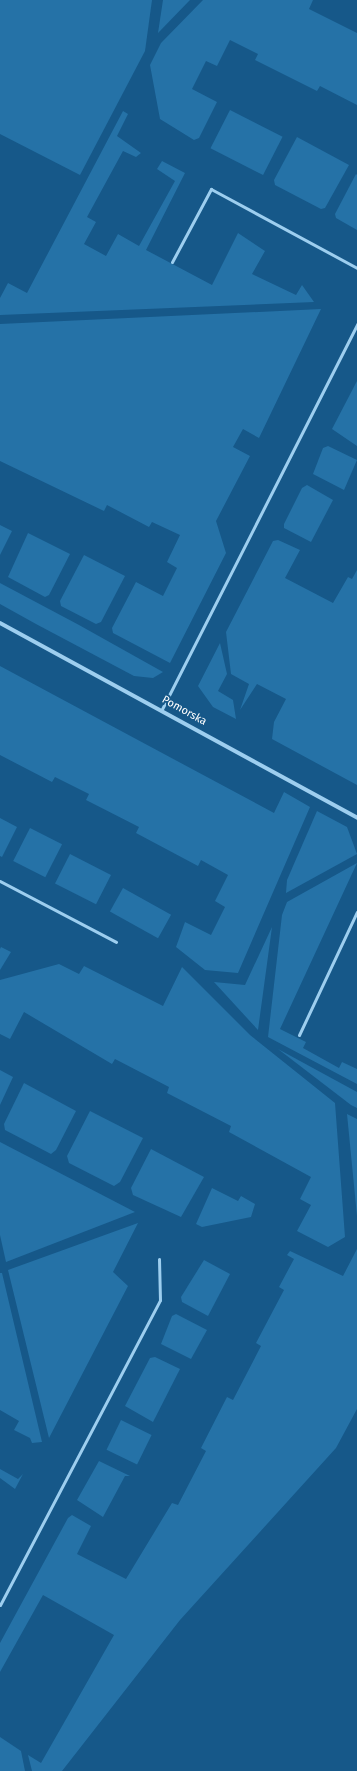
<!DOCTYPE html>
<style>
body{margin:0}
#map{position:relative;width:357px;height:1771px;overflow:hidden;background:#165889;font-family:"Fira Sans",sans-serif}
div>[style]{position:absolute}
.green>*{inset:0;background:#2572a7;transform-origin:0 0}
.lane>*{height:3px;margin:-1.5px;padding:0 1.5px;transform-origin:1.5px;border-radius:1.5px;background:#9dceef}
.street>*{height:4px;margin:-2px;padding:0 2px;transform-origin:2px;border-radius:2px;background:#9dceef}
span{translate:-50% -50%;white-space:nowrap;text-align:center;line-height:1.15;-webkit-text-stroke:4px #165889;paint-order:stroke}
.street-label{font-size:11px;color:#fff}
</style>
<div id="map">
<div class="green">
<div style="clip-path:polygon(0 0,152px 0,145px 51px,80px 175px,0 134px)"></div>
<div style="clip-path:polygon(163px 0,190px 0,158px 33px)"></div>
<div style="clip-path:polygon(203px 0,313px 0,309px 9px,357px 33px,357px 105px,320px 86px,317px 91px,255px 60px,258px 54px,230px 40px,217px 66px,206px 61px,192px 89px,217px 102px,199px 138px,194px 140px,160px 119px,150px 65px,161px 43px)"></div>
<div style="left:230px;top:110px;width:59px;height:43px;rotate:27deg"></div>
<div style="clip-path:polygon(123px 111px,128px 114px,117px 136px,141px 153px,136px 157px,123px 151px,87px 217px,96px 222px,84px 244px,106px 256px,118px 234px,139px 246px,175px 181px,157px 169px,162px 161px,185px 173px,146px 250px,212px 285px,238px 233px,265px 251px,252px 274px,296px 295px,302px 285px,314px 302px,0 315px,0 298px,8px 283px,27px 293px)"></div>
<div style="clip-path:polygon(297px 137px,349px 165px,325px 208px,321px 209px,275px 185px,274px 180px)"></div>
<div style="clip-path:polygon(356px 174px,357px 175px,357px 230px,336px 218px,335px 214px)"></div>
<div style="clip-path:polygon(321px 309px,259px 438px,243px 429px,233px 447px,250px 456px,216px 521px,226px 553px,170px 663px,113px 633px,112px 628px,136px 582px,163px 596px,177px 568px,167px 562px,180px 535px,152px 522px,149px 527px,107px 505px,104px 511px,0 461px,0 324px)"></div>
<div style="clip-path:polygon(357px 381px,357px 446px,332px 429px)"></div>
<div style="clip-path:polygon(328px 446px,357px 460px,344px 490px,313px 474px,323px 448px)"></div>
<div style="clip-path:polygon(307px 485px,333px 500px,311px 542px,284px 528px,284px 524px,302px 488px)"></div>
<div style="clip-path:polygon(0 525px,12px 531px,0 555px)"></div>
<div style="clip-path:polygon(28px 533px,70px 554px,49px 595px,45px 597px,8px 577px)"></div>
<div style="clip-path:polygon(278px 540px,300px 550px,285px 578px,333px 603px,348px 577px,352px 579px,357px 570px,357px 785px,272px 739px,274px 722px,286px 699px,257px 684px,240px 710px,249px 684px,231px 674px,226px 632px,273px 541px)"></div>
<div style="clip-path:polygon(84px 555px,125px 576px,101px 622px,96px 624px,61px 606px,60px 601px)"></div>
<div style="clip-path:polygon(0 583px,79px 625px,163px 672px,153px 678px,134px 676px,36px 624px,0 604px)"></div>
<div style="clip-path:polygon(220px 643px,227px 674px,218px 691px,233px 700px,236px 719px,213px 707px,198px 686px)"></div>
<div style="clip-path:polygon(0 666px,274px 813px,284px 792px,310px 807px,238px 973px,205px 970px,176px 947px,185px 922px,211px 935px,225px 907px,215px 901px,228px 875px,201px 860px,198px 866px,136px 833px,139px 827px,86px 800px,89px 794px,55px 777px,52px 782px,0 755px)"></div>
<div style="clip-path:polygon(317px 811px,347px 827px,357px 854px,286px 893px,287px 880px)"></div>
<div style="clip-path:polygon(0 818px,17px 827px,2px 857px,0 856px)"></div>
<div style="left:30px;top:828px;width:36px;height:37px;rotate:27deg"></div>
<div style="left:70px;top:854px;width:46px;height:33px;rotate:27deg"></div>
<div style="clip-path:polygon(357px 863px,280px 1029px,306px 1042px,303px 1048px,339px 1068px,342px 1062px,357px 1069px,357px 1084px,268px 1037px,282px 915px,287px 902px)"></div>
<div style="left:123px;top:888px;width:55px;height:27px;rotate:29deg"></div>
<div style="clip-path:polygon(272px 927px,258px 1030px,214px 982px,245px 985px)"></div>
<div style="clip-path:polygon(1px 947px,11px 952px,0 970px,0 949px)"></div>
<div style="clip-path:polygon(59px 964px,79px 974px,84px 966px,163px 1006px,182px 967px,250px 1035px,335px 1103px,345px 1237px,328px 1247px,297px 1231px,311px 1205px,300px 1199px,311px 1177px,229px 1132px,231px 1126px,167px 1093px,169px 1087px,115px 1059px,112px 1064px,24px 1012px,10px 1039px,0 1034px,0 980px)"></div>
<div style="clip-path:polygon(278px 1049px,357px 1092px,357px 1108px,351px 1105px)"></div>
<div style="clip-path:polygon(0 1070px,13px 1077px,0 1105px)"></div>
<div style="clip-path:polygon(24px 1083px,76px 1111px,56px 1150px,51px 1154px,5px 1130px,4px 1124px)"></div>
<div style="clip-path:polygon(90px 1111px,143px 1138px,120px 1182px,114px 1186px,69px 1163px,67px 1156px)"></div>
<div style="clip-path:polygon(347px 1114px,357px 1119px,357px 1216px)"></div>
<div style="clip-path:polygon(0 1142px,135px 1212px,6px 1262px,0 1235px)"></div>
<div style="clip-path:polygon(151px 1149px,204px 1177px,181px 1217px,133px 1195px,131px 1188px)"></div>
<div style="clip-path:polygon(212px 1188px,238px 1201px,241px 1196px,255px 1204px,251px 1217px,202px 1227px,196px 1224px)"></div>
<div style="clip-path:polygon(138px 1223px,113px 1272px,128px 1286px,49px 1438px,8px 1270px)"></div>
<div style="clip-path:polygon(357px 1249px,357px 1409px,336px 1448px,180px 1620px,62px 1771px,32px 1771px,28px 1755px,41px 1763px,114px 1635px,43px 1595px,0 1672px,0 1643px,68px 1518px,72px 1515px,91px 1526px,77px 1554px,126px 1579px,172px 1503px,178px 1505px,206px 1451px,201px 1448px,227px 1397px,233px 1400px,261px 1346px,256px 1343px,284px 1290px,279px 1287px,294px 1259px,287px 1255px,290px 1251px,343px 1276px)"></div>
<div style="clip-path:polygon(204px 1260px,230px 1274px,208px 1316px,182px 1302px,181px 1297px)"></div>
<div style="clip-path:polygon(0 1273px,2px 1273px,42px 1442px,32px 1443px,30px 1438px,14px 1430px,19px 1421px,0 1410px)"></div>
<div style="clip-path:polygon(176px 1314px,207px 1330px,191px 1359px,161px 1344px,172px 1316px)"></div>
<div style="clip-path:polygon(155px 1357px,180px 1369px,153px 1422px,125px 1406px,150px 1358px)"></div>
<div style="left:121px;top:1420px;width:34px;height:33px;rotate:26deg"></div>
<div style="clip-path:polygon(99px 1461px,130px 1476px,125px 1476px,103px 1517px,77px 1500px)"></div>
<div style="clip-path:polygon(0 1469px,18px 1479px,23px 1474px,15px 1489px,0 1478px)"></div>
<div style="clip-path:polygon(0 1737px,21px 1751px,25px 1771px,0 1771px)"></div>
</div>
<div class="lane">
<div style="left:172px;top:262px;width:83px;rotate:-61.9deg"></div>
<div style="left:211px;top:189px;width:166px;rotate:28.4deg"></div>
<div style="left:162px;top:709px;width:432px;rotate:-63.1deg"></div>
<div style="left:0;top:881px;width:131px;rotate:27.7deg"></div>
<div style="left:299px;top:1035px;width:136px;rotate:-64.8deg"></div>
<div style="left:0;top:1605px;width:344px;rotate:-62.3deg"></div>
<div style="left:160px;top:1300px;width:41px;rotate:-91.4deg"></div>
</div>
<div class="street">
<div style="left:0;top:623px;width:407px;rotate:28.6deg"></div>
</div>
<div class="street-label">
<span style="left:184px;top:711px;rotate:29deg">Pomorska</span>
</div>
</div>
